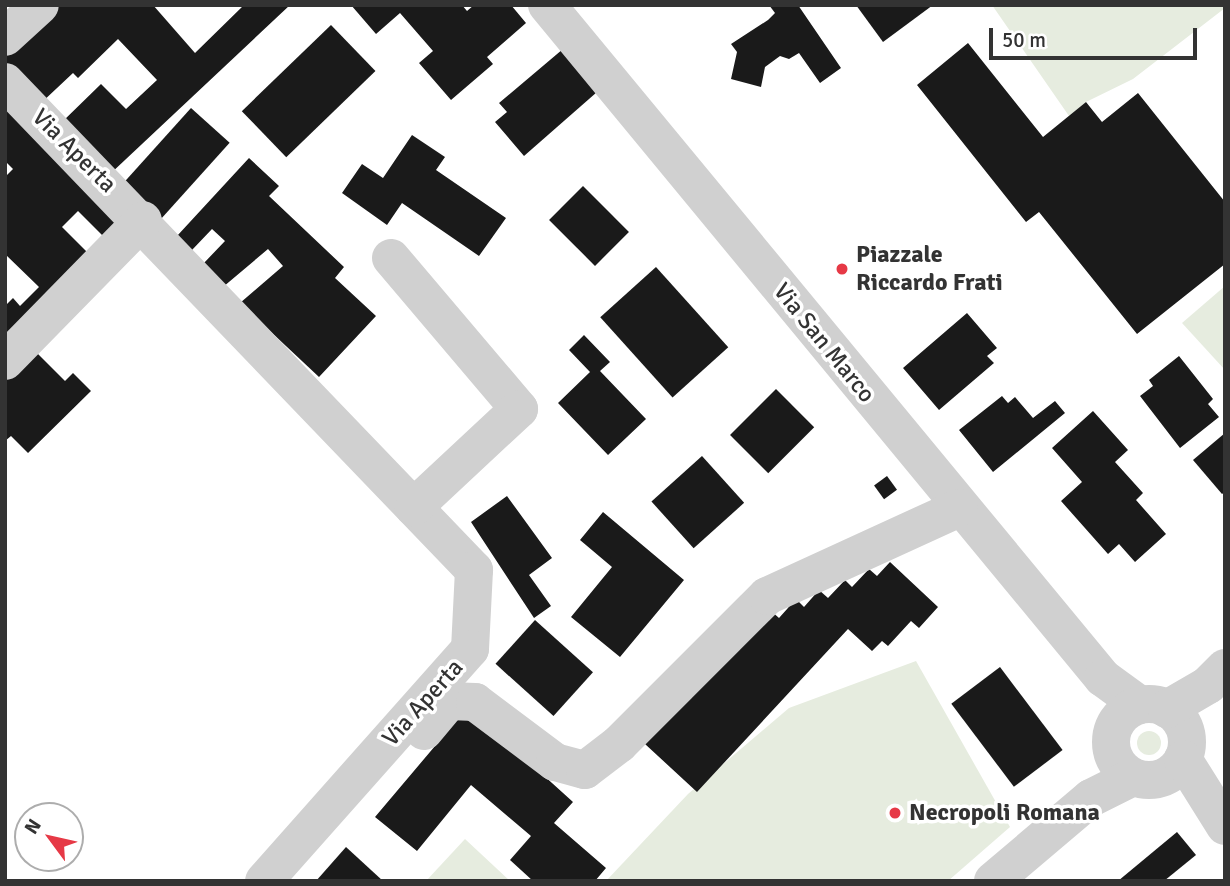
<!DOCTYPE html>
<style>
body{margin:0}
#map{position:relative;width:1230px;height:886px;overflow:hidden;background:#fff;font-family:Signika,sans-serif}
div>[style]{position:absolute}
.green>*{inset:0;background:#e6ecdf}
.round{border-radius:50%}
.building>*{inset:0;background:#1a1a1a;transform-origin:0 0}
.minor>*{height:38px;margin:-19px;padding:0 19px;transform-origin:19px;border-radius:19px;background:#d0d0d0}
.minor>.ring{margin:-19px;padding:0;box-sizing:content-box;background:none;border:38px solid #d0d0d0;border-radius:50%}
.dots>*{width:19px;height:19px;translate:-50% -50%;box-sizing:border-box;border:4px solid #fff;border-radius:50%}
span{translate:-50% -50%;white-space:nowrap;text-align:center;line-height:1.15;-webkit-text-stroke:7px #fff;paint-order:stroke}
.street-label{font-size:24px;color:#333}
.poi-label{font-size:24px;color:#333;font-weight:700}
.left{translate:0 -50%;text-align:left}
.frame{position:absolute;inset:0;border:7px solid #333;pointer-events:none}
.north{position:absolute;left:14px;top:802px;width:70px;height:70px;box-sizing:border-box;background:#fff;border:2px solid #adadad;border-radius:50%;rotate:303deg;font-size:19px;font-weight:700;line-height:28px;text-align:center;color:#333}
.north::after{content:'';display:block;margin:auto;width:24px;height:32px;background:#e63946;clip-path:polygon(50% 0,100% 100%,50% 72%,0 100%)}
.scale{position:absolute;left:989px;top:28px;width:208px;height:32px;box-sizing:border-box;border:4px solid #333;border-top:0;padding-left:9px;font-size:21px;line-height:24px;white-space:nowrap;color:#333;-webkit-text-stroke:5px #fff;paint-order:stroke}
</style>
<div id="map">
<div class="green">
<div style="clip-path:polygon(992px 5px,1225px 5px,1225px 8px,1133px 79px,1086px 102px,1069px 116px)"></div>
<div style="clip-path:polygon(1225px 286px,1225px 370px,1182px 323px)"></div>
<div style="clip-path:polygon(916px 661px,1010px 827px,948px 881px,606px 881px,688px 794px,789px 708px)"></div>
<div class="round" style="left:1137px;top:731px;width:24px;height:24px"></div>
<div style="clip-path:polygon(465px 839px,510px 881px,426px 881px)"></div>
</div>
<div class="building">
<div style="clip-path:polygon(53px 5px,153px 5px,195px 53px,244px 5px,290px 5px,109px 175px,60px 124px,101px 84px,126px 109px,157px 80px,118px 39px,78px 78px,73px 73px,40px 104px,5px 68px,5px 45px)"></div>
<div style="clip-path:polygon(351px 5px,462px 5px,467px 11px,474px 5px,511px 5px,526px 23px,487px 57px,493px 64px,451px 100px,419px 63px,433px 51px,400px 13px,376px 34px)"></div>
<div style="clip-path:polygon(769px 5px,798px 5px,841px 68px,820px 83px,799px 53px,789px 59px,780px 56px,765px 67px,761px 87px,731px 79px,737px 52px,731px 44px,768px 20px,775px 13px)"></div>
<div style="clip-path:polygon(856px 5px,933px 5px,883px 42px)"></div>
<div style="left:331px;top:25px;width:64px;height:124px;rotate:46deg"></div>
<div style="clip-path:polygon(968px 43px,1043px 137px,1086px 102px,1102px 122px,1138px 93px,1225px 202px,1225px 264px,1137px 334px,1039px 212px,1026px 222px,917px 85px)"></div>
<div style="clip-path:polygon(563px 49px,597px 92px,524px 156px,495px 122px,507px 112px,499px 103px)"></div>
<div style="clip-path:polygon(5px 92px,133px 221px,110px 243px,78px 211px,62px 227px,95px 260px,5px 350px,5px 306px,13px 298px,20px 306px,39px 287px,5px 254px,5px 177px,13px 169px,5px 161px)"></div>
<div style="left:191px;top:108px;width:52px;height:105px;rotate:42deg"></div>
<div style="clip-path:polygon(412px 135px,445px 157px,436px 170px,506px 218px,479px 256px,402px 203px,387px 225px,342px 193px,362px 164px,383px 178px)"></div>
<div style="clip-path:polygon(249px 158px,279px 186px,269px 196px,344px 267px,335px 278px,376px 316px,319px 377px,240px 303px,283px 266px,268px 249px,223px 287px,203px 264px,225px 241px,212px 229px,192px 250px,177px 236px)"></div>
<div style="left:583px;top:186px;width:65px;height:48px;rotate:45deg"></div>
<div style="left:656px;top:267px;width:108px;height:75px;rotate:48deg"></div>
<div style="clip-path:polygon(967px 313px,997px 348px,987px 356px,994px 363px,939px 410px,903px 368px)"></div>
<div style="clip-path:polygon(584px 335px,610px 362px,600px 371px,646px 419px,608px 455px,558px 403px,590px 372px,569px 350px)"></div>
<div style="clip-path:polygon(34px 350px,65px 381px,73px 373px,91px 391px,28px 453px,11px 436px,5px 441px,5px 378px)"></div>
<div style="clip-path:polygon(1179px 356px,1213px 399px,1208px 404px,1219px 417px,1180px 448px,1140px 396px,1153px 386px,1149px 380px)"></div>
<div style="left:776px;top:389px;width:54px;height:65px;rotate:45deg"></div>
<div style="clip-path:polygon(1002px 396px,1008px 403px,1015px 397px,1033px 418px,1055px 401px,1065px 413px,993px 472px,959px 430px)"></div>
<div style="clip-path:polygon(1093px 411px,1128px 450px,1115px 462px,1143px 493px,1136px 500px,1166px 534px,1135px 562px,1119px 544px,1108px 554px,1061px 501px,1082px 482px,1052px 448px)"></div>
<div style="clip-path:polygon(1225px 433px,1225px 492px,1222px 494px,1193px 460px)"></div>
<div style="left:702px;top:456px;width:63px;height:68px;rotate:48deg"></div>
<div style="left:887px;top:476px;width:17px;height:16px;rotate:54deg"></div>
<div style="clip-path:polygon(507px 496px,552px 558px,529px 575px,551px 606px,534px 618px,471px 522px)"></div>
<div style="clip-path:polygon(603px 512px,684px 580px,620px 657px,571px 617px,612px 567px,580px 540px)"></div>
<div style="clip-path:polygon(890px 562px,938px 607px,919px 628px,911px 621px,888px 646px,882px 641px,872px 651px,848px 629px,697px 792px,645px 744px,770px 610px,779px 618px,796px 599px,804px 607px,819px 590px,828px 598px,845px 580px,852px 587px,869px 569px,877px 576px)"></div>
<div style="left:535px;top:620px;width:78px;height:59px;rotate:42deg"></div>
<div style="left:1000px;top:667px;width:104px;height:61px;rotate:53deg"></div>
<div style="clip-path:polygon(468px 707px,573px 802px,554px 823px,606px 868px,595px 881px,533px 881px,510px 860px,531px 836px,471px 785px,417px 851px,375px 817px)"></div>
<div style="clip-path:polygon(1177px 832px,1196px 855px,1164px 881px,1118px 881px)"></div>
<div style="clip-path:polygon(346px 847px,383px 881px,316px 881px)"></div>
</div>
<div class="minor">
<div style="left:547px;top:5px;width:873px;rotate:50.44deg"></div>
<div style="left:1103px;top:678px;width:46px;rotate:36.1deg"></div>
<div style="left:5px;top:37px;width:47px;rotate:-42.4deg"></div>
<div style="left:5px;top:82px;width:677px;rotate:46.14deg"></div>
<div style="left:474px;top:570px;width:79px;rotate:92.9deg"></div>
<div style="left:470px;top:649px;width:310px;rotate:131.6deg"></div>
<div style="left:391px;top:258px;width:198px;rotate:49.7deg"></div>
<div style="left:519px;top:409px;width:144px;rotate:137deg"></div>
<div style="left:5px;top:361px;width:197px;rotate:-45.6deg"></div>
<div class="ring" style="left:1111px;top:704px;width:38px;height:38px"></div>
<div style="left:1167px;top:709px;width:48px;rotate:-30.3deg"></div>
<div style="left:1208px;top:685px;width:24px;rotate:-45deg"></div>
<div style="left:424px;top:731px;width:39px;rotate:-50deg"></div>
<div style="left:449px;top:701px;width:26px;rotate:2deg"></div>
<div style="left:475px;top:702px;width:100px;rotate:36.9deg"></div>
<div style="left:555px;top:762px;width:31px;rotate:15deg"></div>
<div style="left:585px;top:770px;width:43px;rotate:-37.4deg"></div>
<div style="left:619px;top:744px;width:209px;rotate:-45deg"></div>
<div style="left:767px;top:596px;width:211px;rotate:-24.6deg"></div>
<div style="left:1183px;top:759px;width:79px;rotate:57.9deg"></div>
<div style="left:993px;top:881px;width:128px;rotate:-40.3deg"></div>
<div style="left:1091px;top:798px;width:47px;rotate:-26.6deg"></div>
</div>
<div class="dots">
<div style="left:842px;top:269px;background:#e63946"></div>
<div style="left:895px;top:813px;background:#e63946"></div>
</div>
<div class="street-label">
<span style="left:74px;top:151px;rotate:45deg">Via Aperta</span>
<span style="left:824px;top:343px;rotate:51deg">Via San Marco</span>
<span style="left:423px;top:703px;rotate:-48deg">Via Aperta</span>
</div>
<div class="poi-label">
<span class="left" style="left:856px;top:269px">Piazzale<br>Riccardo Frati</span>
<span class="left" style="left:909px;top:813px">Necropoli Romana</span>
</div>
<div class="frame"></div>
<div class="north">N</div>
<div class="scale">50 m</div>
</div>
